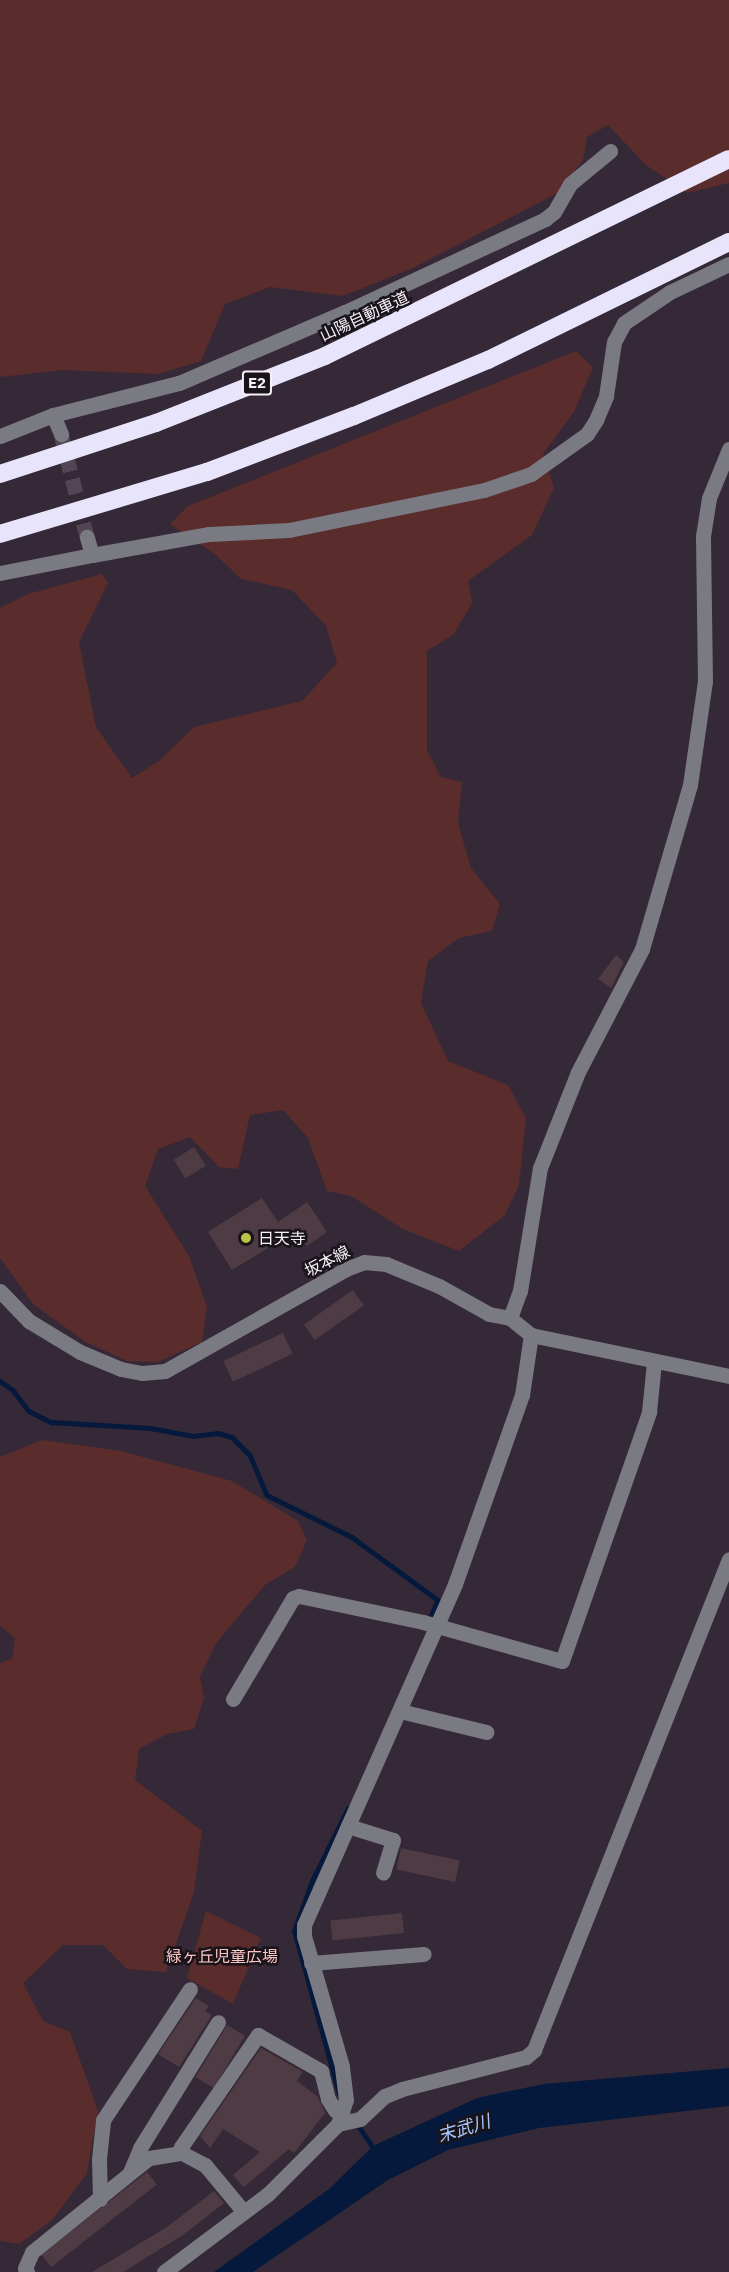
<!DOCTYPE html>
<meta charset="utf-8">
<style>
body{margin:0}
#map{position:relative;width:729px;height:2272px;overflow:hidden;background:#352837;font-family:"IBM Plex Sans","Noto Sans JP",sans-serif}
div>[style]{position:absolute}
.green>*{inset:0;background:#5a2d2c}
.water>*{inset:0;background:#05193d}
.stream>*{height:4.5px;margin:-2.25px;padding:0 2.25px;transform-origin:2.25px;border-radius:2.25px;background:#05193d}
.building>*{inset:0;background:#4f3b44;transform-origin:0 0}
.minor-tunnel>*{height:15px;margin-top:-7.5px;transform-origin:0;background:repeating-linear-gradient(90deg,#524654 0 15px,transparent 0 23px)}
.minor>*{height:15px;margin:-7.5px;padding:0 7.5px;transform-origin:7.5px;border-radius:7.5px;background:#7a7a83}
.highway>*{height:18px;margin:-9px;padding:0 9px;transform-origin:9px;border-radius:9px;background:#e7e4fb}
.dots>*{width:16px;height:16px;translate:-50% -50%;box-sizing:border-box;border:3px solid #19131a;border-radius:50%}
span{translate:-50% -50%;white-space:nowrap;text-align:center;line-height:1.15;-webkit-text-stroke:5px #19131a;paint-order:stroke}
.shield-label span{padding:2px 4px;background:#19131a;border:2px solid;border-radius:4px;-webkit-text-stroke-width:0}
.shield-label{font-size:15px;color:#f8f0f9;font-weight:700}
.street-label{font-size:16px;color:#f8f0f9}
.poi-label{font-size:16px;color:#f8f0f9}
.left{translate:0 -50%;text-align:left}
.park-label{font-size:16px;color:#fdc6c4}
.water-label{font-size:18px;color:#a7c7fc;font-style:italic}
</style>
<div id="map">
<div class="green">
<div style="clip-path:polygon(0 0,729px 0,729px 183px,688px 193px,646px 165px,608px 125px,587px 137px,583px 160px,558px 193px,411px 269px,343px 296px,270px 287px,225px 304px,201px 361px,158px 374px,63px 370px,0 377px)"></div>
<div style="clip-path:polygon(576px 351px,593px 367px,574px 412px,543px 454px,554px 488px,532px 535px,468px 581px,472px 603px,454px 634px,427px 651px,427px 750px,441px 777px,462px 782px,458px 823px,471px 868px,500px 904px,492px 931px,459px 938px,428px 961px,421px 1003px,448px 1061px,508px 1085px,526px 1118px,519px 1185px,505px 1215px,459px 1251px,403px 1229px,351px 1196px,327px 1191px,308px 1138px,283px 1110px,250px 1115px,238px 1169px,219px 1167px,190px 1137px,158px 1149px,145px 1186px,189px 1256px,207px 1307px,202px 1342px,158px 1362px,127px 1361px,86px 1342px,34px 1305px,0 1258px,0 608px,28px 594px,102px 574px,108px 583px,79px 642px,96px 727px,132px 778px,159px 761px,194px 727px,302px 701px,337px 663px,326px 626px,292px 590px,241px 579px,216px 555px,170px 524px,188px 506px)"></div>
<div style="clip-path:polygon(42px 1440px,121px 1451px,232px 1481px,298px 1521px,307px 1540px,295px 1567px,266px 1584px,216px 1643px,200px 1677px,204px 1698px,194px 1729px,167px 1734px,139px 1749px,135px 1780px,202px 1831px,194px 1892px,166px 1972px,127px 1969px,103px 1945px,63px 1945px,23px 1983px,43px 2021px,70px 2032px,98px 2111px,87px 2173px,52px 2220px,19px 2244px,0 2241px,0 1663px,12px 1659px,15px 1638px,0 1626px,0 1457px)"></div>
<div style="clip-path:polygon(206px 1911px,261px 1938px,233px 2004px,187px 1978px)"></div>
</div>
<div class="water">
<div style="clip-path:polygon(729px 2068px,729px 2106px,539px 2128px,448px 2150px,388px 2180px,253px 2272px,214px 2272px,329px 2189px,373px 2146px,477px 2098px,544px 2084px)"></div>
</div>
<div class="stream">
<div style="left:0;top:1381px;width:16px;rotate:35deg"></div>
<div style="left:13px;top:1390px;width:26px;rotate:53deg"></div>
<div style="left:29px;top:1411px;width:25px;rotate:27deg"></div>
<div style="left:51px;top:1422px;width:100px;rotate:3.4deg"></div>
<div style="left:151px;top:1428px;width:43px;rotate:10.8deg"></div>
<div style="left:193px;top:1436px;width:25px;rotate:-7deg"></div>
<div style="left:218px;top:1433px;width:15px;rotate:16deg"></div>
<div style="left:232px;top:1437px;width:25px;rotate:45deg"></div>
<div style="left:250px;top:1455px;width:43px;rotate:67deg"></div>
<div style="left:267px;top:1495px;width:95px;rotate:26.3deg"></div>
<div style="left:352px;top:1537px;width:107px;rotate:36.2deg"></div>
<div style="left:438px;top:1600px;width:24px;rotate:112deg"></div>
<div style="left:339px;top:2094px;width:169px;rotate:-105.4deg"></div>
<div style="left:294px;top:1931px;width:53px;rotate:-70.2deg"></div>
<div style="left:312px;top:1881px;width:81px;rotate:-63.7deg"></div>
<div style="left:356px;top:2122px;width:36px;rotate:56deg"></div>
</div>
<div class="building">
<div style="clip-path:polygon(616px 955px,624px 962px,611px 988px,598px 979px)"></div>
<div style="left:194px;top:1147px;width:22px;height:24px;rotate:58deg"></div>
<div style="clip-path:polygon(262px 1198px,278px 1222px,307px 1202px,327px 1232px,307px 1246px,296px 1231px,232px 1270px,208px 1232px)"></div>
<div style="left:353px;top:1290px;width:19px;height:60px;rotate:55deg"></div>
<div style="left:283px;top:1333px;width:23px;height:66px;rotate:65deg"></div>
<div style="left:401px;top:1848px;width:60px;height:22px;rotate:12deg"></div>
<div style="left:402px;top:1913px;width:20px;height:72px;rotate:84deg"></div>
<div style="clip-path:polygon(196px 1998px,209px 2006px,205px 2011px,212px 2015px,179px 2067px,158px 2054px)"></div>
<div style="left:227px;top:2025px;width:21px;height:61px;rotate:31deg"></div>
<div style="clip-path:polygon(261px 2048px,303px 2072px,297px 2081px,318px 2097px,325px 2113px,294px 2153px,289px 2149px,244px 2187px,233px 2175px,260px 2152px,223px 2129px,210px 2148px,200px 2136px)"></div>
<div style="left:147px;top:2172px;width:16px;height:134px;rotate:52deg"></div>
<div style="clip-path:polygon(214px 2191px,224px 2203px,183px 2235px,123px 2272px,92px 2272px,167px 2227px)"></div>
</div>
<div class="minor-tunnel">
<div style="left:61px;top:434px;width:106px;rotate:75.8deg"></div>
</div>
<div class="minor">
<div style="left:53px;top:415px;width:130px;rotate:-14.3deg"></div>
<div style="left:179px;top:383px;width:181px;rotate:-23.2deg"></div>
<div style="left:345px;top:312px;width:221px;rotate:-24.9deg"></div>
<div style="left:545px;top:219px;width:11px;rotate:-38deg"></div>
<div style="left:554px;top:212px;width:32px;rotate:-60deg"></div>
<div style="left:570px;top:184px;width:52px;rotate:-39.5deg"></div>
<div style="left:0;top:436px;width:57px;rotate:-21.6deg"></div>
<div style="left:53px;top:415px;width:21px;rotate:67deg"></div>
<div style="left:92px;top:555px;width:119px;rotate:-10.2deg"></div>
<div style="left:209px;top:534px;width:80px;rotate:-2.9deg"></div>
<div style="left:289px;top:530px;width:199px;rotate:-11.6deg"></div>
<div style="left:484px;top:490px;width:50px;rotate:-18.8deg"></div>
<div style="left:531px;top:474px;width:69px;rotate:-35.5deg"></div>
<div style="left:587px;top:434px;width:17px;rotate:-57deg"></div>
<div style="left:596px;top:420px;width:26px;rotate:-67deg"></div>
<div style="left:606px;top:396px;width:55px;rotate:-81.6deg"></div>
<div style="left:614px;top:342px;width:21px;rotate:-62deg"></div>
<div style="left:624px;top:323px;width:55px;rotate:-34deg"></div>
<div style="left:670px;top:292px;width:65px;rotate:-25.4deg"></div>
<div style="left:0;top:573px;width:94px;rotate:-11.1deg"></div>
<div style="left:92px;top:555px;width:19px;rotate:-106deg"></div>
<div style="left:0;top:1291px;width:42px;rotate:46deg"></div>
<div style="left:29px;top:1321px;width:60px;rotate:31.3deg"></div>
<div style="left:80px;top:1352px;width:44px;rotate:22.5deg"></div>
<div style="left:121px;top:1369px;width:21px;rotate:11deg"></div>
<div style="left:142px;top:1373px;width:23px;rotate:-5deg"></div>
<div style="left:165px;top:1371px;width:208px;rotate:-29.4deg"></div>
<div style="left:346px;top:1269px;width:19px;rotate:-21deg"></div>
<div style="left:364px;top:1262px;width:22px;rotate:5deg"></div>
<div style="left:386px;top:1264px;width:57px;rotate:22.5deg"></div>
<div style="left:439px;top:1286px;width:57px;rotate:29.2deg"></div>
<div style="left:489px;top:1314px;width:21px;rotate:11deg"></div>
<div style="left:510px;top:1318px;width:27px;rotate:39deg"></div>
<div style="left:531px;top:1335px;width:202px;rotate:11.7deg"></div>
<div style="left:510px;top:1318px;width:29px;rotate:-70deg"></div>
<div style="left:520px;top:1291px;width:125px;rotate:-80.8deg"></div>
<div style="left:540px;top:1168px;width:103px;rotate:-68.4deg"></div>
<div style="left:578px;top:1072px;width:139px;rotate:-62.5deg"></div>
<div style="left:642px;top:949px;width:171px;rotate:-73.7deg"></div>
<div style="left:690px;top:785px;width:105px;rotate:-81.8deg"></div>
<div style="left:705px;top:681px;width:145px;rotate:-90.8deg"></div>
<div style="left:703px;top:536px;width:38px;rotate:-81deg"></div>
<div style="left:709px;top:498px;width:53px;rotate:-67.8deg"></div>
<div style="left:233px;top:1699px;width:117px;rotate:-59.3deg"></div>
<div style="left:293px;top:1598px;width:6px;rotate:-18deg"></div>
<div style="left:299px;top:1596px;width:127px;rotate:11.8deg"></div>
<div style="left:423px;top:1622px;width:144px;rotate:15.7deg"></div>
<div style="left:562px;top:1661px;width:264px;rotate:-70.7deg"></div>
<div style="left:649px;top:1412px;width:50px;rotate:-84.3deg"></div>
<div style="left:400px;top:1711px;width:89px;rotate:13.7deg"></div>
<div style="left:348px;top:1826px;width:47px;rotate:17.3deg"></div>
<div style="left:393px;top:1840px;width:34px;rotate:107deg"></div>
<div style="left:311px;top:1963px;width:113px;rotate:-4.6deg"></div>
<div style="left:338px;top:2124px;width:23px;rotate:-13deg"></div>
<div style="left:360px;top:2119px;width:34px;rotate:-43deg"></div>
<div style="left:385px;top:2096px;width:18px;rotate:-22deg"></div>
<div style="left:402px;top:2089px;width:128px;rotate:-14.5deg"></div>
<div style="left:526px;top:2057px;width:11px;rotate:-41deg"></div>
<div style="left:534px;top:2050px;width:528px;rotate:-68.34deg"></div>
<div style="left:182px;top:2153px;width:6px;rotate:-99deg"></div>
<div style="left:181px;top:2147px;width:136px;rotate:-55.5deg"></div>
<div style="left:258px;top:2035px;width:73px;rotate:29.7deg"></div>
<div style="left:321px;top:2071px;width:29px;rotate:76deg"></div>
<div style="left:328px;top:2099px;width:13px;rotate:58deg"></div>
<div style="left:335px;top:2110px;width:8px;rotate:23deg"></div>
<div style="left:130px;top:2172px;width:26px;rotate:-67deg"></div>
<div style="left:140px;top:2148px;width:148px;rotate:-58.2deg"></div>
<div style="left:100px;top:2199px;width:40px;rotate:-91.4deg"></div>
<div style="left:99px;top:2159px;width:39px;rotate:-84deg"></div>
<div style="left:103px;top:2120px;width:157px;rotate:-56.4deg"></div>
<div style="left:27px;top:2272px;width:4px;rotate:-117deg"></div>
<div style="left:25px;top:2268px;width:17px;rotate:-66deg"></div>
<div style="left:32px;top:2252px;width:150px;rotate:-38.8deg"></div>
<div style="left:149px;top:2158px;width:33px;rotate:-9deg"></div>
<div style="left:182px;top:2153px;width:26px;rotate:28deg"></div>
<div style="left:205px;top:2165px;width:61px;rotate:50.3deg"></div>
<div style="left:164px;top:2272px;width:130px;rotate:-36.9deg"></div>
<div style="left:268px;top:2194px;width:99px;rotate:-45deg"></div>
<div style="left:338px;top:2124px;width:25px;rotate:-72deg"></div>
<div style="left:346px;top:2100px;width:34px;rotate:-97deg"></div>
<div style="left:342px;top:2066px;width:135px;rotate:-106.3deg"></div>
<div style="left:304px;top:1936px;width:11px;rotate:-90deg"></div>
<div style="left:304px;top:1925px;width:373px;rotate:-66.1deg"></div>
<div style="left:455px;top:1584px;width:201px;rotate:-70.5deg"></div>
<div style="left:522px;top:1395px;width:61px;rotate:-81.5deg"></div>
</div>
<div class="highway">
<div style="left:0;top:474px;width:164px;rotate:-18.1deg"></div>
<div style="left:156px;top:423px;width:182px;rotate:-21.6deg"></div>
<div style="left:325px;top:356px;width:449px;rotate:-26deg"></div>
<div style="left:0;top:534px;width:216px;rotate:-16.7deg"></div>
<div style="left:207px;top:472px;width:157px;rotate:-20.9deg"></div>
<div style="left:354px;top:416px;width:145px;rotate:-22.7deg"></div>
<div style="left:488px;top:360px;width:268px;rotate:-26.1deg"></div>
</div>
<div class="dots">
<div style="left:246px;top:1238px;background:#b9c146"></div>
</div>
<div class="shield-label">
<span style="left:257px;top:383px">E2</span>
</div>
<div class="street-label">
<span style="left:364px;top:316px;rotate:-25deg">山陽自動車道</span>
<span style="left:327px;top:1261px;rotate:-27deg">坂本線</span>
</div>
<div class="poi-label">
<span class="left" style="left:258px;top:1238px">日天寺</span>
</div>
<div class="park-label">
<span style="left:222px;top:1956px">緑ヶ丘児童広場</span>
</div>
<div class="water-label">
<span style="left:464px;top:2129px;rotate:-17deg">末武川</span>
</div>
</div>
